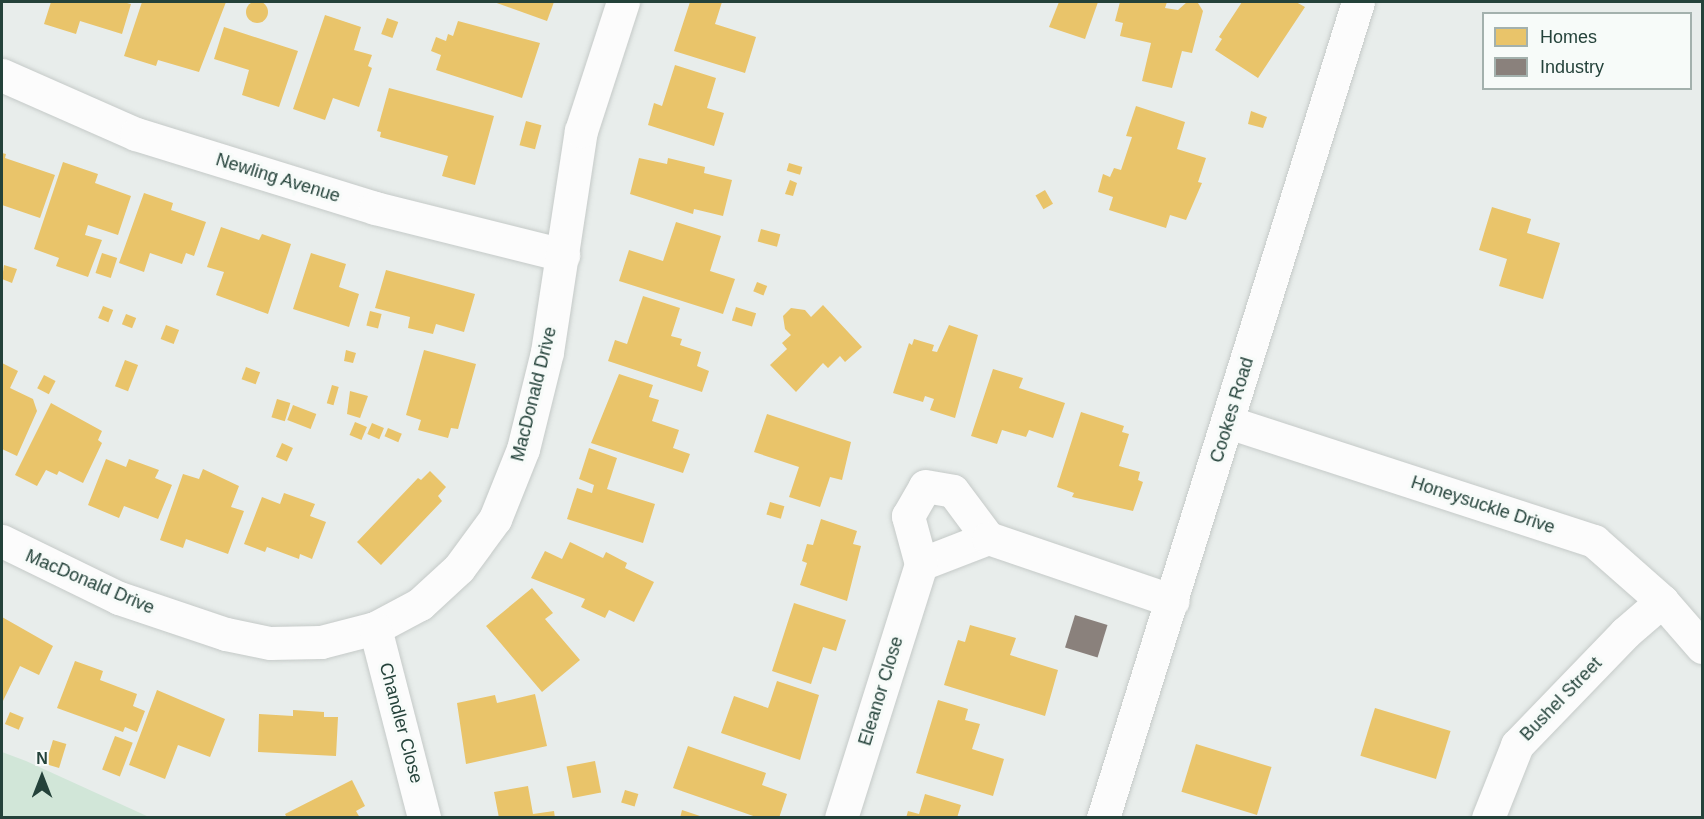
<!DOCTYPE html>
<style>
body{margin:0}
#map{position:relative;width:1704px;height:819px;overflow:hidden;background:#e8edeb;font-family:Arial,sans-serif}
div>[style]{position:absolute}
.green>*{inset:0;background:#d1e6d8}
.homes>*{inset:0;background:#e9c46a;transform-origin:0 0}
.round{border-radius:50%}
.industry>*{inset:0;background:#8a817c;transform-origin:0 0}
.roads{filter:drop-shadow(0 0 2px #c5cac8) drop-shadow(0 0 2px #c5cac8)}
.minor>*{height:33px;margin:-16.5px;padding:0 16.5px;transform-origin:16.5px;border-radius:16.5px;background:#fcfcfc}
span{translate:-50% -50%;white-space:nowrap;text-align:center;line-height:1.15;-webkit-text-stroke:6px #f7fbf9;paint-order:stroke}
.street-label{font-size:18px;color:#24423a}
.frame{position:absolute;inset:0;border:3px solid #24423a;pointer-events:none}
.legend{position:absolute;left:1482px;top:12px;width:210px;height:78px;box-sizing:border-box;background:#f7fbf9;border:2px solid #a3b1ad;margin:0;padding:8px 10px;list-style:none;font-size:18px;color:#24423a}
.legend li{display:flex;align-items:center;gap:12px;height:30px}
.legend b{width:30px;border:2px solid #a3b1ad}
.north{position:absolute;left:12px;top:747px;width:60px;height:60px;-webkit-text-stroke:4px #f7fbf9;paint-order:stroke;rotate:0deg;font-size:16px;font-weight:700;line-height:24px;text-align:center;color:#24423a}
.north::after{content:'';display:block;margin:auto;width:21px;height:27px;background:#24423a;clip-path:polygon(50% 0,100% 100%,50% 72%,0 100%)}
</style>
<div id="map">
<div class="green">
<div style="clip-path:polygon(2px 752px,26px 761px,149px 817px,2px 817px)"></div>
</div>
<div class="homes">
<div class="round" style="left:246px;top:1px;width:22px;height:22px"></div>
<div style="clip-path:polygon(51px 2px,123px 2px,131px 4px,122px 34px,80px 21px,76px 34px,44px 24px)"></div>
<div style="clip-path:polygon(142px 2px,226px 2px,199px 72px,158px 60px,156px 66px,124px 56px)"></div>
<div style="clip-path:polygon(494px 2px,554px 2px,547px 21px)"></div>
<div style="clip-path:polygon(690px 2px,722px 2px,715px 24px,756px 37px,745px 73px,674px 51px)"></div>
<div style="clip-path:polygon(1059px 2px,1098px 2px,1085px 39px,1049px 27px)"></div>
<div style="clip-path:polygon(1120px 2px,1167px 2px,1165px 8px,1178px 10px,1187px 2px,1198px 3px,1203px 11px,1192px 53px,1182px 51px,1172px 88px,1142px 81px,1151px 43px,1120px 36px,1123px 23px,1115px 21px)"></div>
<div style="clip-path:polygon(1242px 2px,1296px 2px,1305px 7px,1258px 78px,1215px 50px,1222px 39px,1219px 37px)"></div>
<div style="clip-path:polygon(325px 15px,361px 27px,354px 50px,372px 55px,368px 66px,372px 68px,359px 107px,333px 98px,325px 120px,293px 109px)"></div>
<div style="left:387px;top:18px;width:12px;height:17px;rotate:20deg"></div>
<div style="clip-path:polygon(458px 21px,540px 43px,522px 98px,436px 70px,441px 55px,431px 51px,436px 37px,446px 41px,448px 34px,453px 36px)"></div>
<div style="clip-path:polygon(224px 27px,298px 51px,279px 107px,242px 95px,249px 70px,214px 59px)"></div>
<div style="clip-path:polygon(675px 65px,716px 78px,707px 108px,724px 113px,714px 146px,648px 125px,654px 103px,662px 106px)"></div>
<div style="clip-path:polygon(389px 88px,494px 116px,475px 185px,442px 176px,448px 156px,380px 137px,381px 132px,377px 131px)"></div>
<div style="clip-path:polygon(1136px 106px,1185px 122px,1177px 149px,1206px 158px,1198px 182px,1202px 183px,1186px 220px,1170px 215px,1166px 228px,1109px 210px,1113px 197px,1098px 192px,1103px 174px,1110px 177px,1114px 168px,1121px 170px,1132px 137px,1126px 136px)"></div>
<div style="clip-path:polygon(1251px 111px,1267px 117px,1263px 128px,1248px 124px)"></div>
<div style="left:526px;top:121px;width:16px;height:25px;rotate:15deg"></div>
<div style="clip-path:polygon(2px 153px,6px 154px,5px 158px,55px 175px,40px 218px,2px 205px)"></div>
<div style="clip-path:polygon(639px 158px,667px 164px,668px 158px,705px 167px,704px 173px,732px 180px,723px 216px,694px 209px,693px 214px,630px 194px)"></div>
<div style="clip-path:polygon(63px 162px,98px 174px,95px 183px,131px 196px,118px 235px,88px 225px,85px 235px,102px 240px,88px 277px,56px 266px,59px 258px,34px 249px)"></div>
<div style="left:789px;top:163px;width:14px;height:8px;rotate:17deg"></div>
<div style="clip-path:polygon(790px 180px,797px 183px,793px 196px,785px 194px)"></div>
<div style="left:1045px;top:190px;width:16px;height:11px;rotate:60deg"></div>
<div style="clip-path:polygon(144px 193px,173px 203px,171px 210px,206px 222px,194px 256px,186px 253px,182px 264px,150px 253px,144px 272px,119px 263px)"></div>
<div style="clip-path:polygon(1492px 207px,1531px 219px,1527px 233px,1560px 243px,1543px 299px,1499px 286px,1507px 259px,1479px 250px)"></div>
<div style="clip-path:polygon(676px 222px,721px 236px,710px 271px,735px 279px,723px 314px,619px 281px,629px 250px,663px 261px)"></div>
<div style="clip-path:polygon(221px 227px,259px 240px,262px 234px,291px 244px,268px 314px,216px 295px,224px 272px,207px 267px)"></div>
<div style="left:761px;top:229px;width:20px;height:13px;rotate:15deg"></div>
<div style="left:102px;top:253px;width:16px;height:21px;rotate:18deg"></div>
<div style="clip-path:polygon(311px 253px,346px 264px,339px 287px,359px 294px,349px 327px,293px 309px)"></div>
<div style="clip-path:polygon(4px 265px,17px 269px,12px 283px,2px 279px)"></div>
<div style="clip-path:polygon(386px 270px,475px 294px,464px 332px,436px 324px,433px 334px,408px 328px,410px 317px,375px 308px)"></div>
<div style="left:757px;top:282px;width:11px;height:10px;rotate:22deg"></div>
<div style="clip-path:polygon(643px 296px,680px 308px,671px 336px,682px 339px,680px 345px,701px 352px,697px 366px,709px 371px,702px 392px,608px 361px,615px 340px,627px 344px)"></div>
<div style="clip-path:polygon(823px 305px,862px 347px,845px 362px,840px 356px,828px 368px,823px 363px,796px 392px,770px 365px,787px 349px,782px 343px,791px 335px,785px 329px,783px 316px,791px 308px,805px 310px,811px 317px)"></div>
<div style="left:103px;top:306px;width:11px;height:13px;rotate:22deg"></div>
<div style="left:736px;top:307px;width:21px;height:14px;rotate:17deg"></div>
<div style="left:370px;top:311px;width:12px;height:15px;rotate:14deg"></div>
<div style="left:126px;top:314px;width:11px;height:11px;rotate:22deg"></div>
<div style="left:166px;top:325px;width:14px;height:15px;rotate:21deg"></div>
<div style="clip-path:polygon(949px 325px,978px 335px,955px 418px,930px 410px,934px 399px,925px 396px,923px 402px,893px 393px,909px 343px,912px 345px,914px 339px,934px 345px,932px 351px,937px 352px)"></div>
<div style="clip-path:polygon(346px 350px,356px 353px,353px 363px,344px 361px)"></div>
<div style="clip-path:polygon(424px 350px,476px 364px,458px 429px,451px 428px,448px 438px,418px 430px,421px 420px,406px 415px)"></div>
<div style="left:125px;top:360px;width:14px;height:28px;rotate:21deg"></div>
<div style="clip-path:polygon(2px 363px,18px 371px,10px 388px,33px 399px,37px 411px,17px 456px,2px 449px)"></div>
<div style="left:246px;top:367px;width:15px;height:13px;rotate:20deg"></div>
<div style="clip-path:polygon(993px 369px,1023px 378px,1019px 388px,1065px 403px,1053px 438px,1029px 430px,1026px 437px,1002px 430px,997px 444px,971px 436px)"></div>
<div style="clip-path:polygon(619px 374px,653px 385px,649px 397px,659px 400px,652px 421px,679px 430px,673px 448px,690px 454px,683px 473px,591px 443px)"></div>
<div style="left:44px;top:375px;width:13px;height:15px;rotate:27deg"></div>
<div style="left:332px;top:385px;width:7px;height:19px;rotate:16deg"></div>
<div style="clip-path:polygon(350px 391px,368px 396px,360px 418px,347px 414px)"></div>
<div style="left:277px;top:399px;width:14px;height:19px;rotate:17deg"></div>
<div style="clip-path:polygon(51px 403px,102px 431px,98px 440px,102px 443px,83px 483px,59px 471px,57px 475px,46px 470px,37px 486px,15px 475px)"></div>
<div style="left:293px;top:405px;width:25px;height:16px;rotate:21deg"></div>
<div style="clip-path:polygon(1081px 412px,1124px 426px,1122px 432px,1129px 434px,1119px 466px,1140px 472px,1138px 480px,1143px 482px,1133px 511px,1072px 497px,1074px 493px,1057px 487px)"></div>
<div style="clip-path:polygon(767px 414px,851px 442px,842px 480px,830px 477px,820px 507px,789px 497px,799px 467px,754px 452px)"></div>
<div style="left:355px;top:422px;width:13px;height:14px;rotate:23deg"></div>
<div style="left:372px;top:423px;width:13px;height:12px;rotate:23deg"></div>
<div style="left:388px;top:428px;width:15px;height:9px;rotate:23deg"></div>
<div style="left:282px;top:443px;width:12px;height:15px;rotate:24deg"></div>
<div style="clip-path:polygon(589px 448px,617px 458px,607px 489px,655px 504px,643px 543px,567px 519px,577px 488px,592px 493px,594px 485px,579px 479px)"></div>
<div style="clip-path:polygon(106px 459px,126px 467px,129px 459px,159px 470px,155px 478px,172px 485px,158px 519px,124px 506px,119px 518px,88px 505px)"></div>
<div style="clip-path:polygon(203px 469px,239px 486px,231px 507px,244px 511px,228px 554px,186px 539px,183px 548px,160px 540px,183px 474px,199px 479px)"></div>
<div style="clip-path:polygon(430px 471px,446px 487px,438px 496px,442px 501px,381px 565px,357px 542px,418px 478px,421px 480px)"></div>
<div style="clip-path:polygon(284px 493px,315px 504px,310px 516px,326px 522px,312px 559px,300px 554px,299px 559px,267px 547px,265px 552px,244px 544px,262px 497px,280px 504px)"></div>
<div style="left:770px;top:502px;width:15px;height:13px;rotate:16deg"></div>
<div style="clip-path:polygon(821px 519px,857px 531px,853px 544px,861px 546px,847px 601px,800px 585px,807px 563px,802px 561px,807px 544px,813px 545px)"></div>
<div style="clip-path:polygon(570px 542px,603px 558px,606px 552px,627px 563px,625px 568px,654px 582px,634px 622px,609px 610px,605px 618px,581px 607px,585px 599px,531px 578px,545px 551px,562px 559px)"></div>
<div style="clip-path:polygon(532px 588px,553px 613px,545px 619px,580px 660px,542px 692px,486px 626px)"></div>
<div style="clip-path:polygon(794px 603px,846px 620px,836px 651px,823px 647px,811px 684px,772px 671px)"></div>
<div style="clip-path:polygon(2px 617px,53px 646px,39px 675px,20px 666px,2px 703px)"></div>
<div style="clip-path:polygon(970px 625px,1016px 638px,1010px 655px,1058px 670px,1045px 716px,944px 685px,958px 640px,965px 642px)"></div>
<div style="clip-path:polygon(75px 661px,103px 671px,100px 680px,137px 694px,133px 706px,145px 711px,137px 732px,125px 727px,123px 732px,57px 708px)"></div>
<div style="clip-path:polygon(777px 681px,819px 695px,800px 760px,721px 733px,734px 696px,768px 708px)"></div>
<div style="clip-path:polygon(157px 690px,225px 719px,210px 757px,178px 745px,165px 779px,129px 765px)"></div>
<div style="clip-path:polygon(535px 694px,547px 746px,466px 764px,457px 703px,495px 695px,497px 703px)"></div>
<div style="clip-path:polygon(938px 700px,968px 709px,965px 720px,980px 724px,972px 749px,1004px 759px,993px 796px,916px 773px)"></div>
<div style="left:1375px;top:708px;width:79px;height:50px;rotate:17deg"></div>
<div style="clip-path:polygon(293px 710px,324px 712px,324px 717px,338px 717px,336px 756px,258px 752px,259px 714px,293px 716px)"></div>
<div style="left:10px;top:712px;width:15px;height:13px;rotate:23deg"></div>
<div style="left:115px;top:736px;width:19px;height:36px;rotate:21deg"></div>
<div style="left:53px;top:740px;width:14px;height:25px;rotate:17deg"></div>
<div style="left:1196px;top:744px;width:79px;height:50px;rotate:17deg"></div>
<div style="clip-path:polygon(688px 746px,766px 773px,762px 785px,787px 794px,779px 818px,759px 818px,673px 788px)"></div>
<div style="left:595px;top:761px;width:32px;height:29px;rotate:79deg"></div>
<div style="clip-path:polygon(352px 780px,365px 806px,356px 811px,360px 818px,287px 818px,285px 814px)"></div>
<div style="clip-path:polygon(528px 786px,533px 814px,554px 811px,555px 818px,499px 818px,494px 792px)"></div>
<div style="left:625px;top:790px;width:14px;height:13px;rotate:17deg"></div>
<div style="clip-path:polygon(925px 794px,961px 805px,957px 818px,906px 818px,908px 811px,919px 814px)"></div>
<div style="clip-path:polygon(682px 810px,703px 817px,703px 818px,680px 818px)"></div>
</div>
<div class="industry">
<div style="left:1075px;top:615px;width:34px;height:34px;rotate:17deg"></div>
</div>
<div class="roads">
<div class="minor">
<div style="left:2px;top:75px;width:146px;rotate:23.8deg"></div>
<div style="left:136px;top:134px;width:250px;rotate:17.2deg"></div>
<div style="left:375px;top:208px;width:194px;rotate:14deg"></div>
<div style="left:1228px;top:422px;width:385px;rotate:18deg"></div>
<div style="left:1594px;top:541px;width:91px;rotate:41.4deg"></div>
<div style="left:1662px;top:601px;width:61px;rotate:49deg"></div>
<div style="left:2px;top:541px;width:130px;rotate:26deg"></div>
<div style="left:119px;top:598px;width:113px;rotate:18.6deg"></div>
<div style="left:226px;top:634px;width:45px;rotate:11.6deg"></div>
<div style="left:270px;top:643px;width:51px;rotate:-1.1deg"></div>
<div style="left:321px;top:642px;width:56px;rotate:-14.5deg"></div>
<div style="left:375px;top:628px;width:51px;rotate:-28.1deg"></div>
<div style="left:420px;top:604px;width:53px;rotate:-42.7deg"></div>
<div style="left:459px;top:568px;width:61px;rotate:-53.7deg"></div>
<div style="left:495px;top:519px;width:75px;rotate:-68.2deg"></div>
<div style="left:523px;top:449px;width:100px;rotate:-76.1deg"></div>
<div style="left:547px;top:352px;width:224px;rotate:-81.3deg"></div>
<div style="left:581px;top:131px;width:136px;rotate:-72deg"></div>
<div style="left:921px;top:564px;width:72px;rotate:-21.2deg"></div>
<div style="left:375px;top:628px;width:196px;rotate:75.5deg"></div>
<div style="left:841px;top:818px;width:266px;rotate:-72.5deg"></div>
<div style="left:921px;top:564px;width:50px;rotate:-105.2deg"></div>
<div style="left:908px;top:516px;width:34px;rotate:-60deg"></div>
<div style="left:925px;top:486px;width:28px;rotate:10deg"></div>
<div style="left:953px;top:491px;width:59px;rotate:53.3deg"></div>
<div style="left:988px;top:538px;width:195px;rotate:18.8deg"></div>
<div style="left:1103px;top:818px;width:855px;rotate:-72.65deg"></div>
<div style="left:1488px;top:818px;width:79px;rotate:-68.3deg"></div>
<div style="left:1517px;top:745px;width:156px;rotate:-46deg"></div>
<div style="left:1625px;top:633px;width:49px;rotate:-40.9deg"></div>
</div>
</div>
<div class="street-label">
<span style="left:278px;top:178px;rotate:17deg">Newling Avenue</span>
<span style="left:534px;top:394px;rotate:-76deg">MacDonald Drive</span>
<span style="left:1232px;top:410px;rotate:-73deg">Cookes Road</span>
<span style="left:1483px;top:505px;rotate:18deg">Honeysuckle Drive</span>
<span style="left:90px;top:582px;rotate:23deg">MacDonald Drive</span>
<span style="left:881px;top:691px;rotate:-73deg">Eleanor Close</span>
<span style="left:1561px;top:699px;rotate:-46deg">Bushel Street</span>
<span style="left:401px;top:723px;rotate:75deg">Chandler Close</span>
</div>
<div class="frame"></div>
<ul class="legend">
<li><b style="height:16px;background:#e9c46a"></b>Homes</li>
<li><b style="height:16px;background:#8a817c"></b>Industry</li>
</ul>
<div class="north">N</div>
</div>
